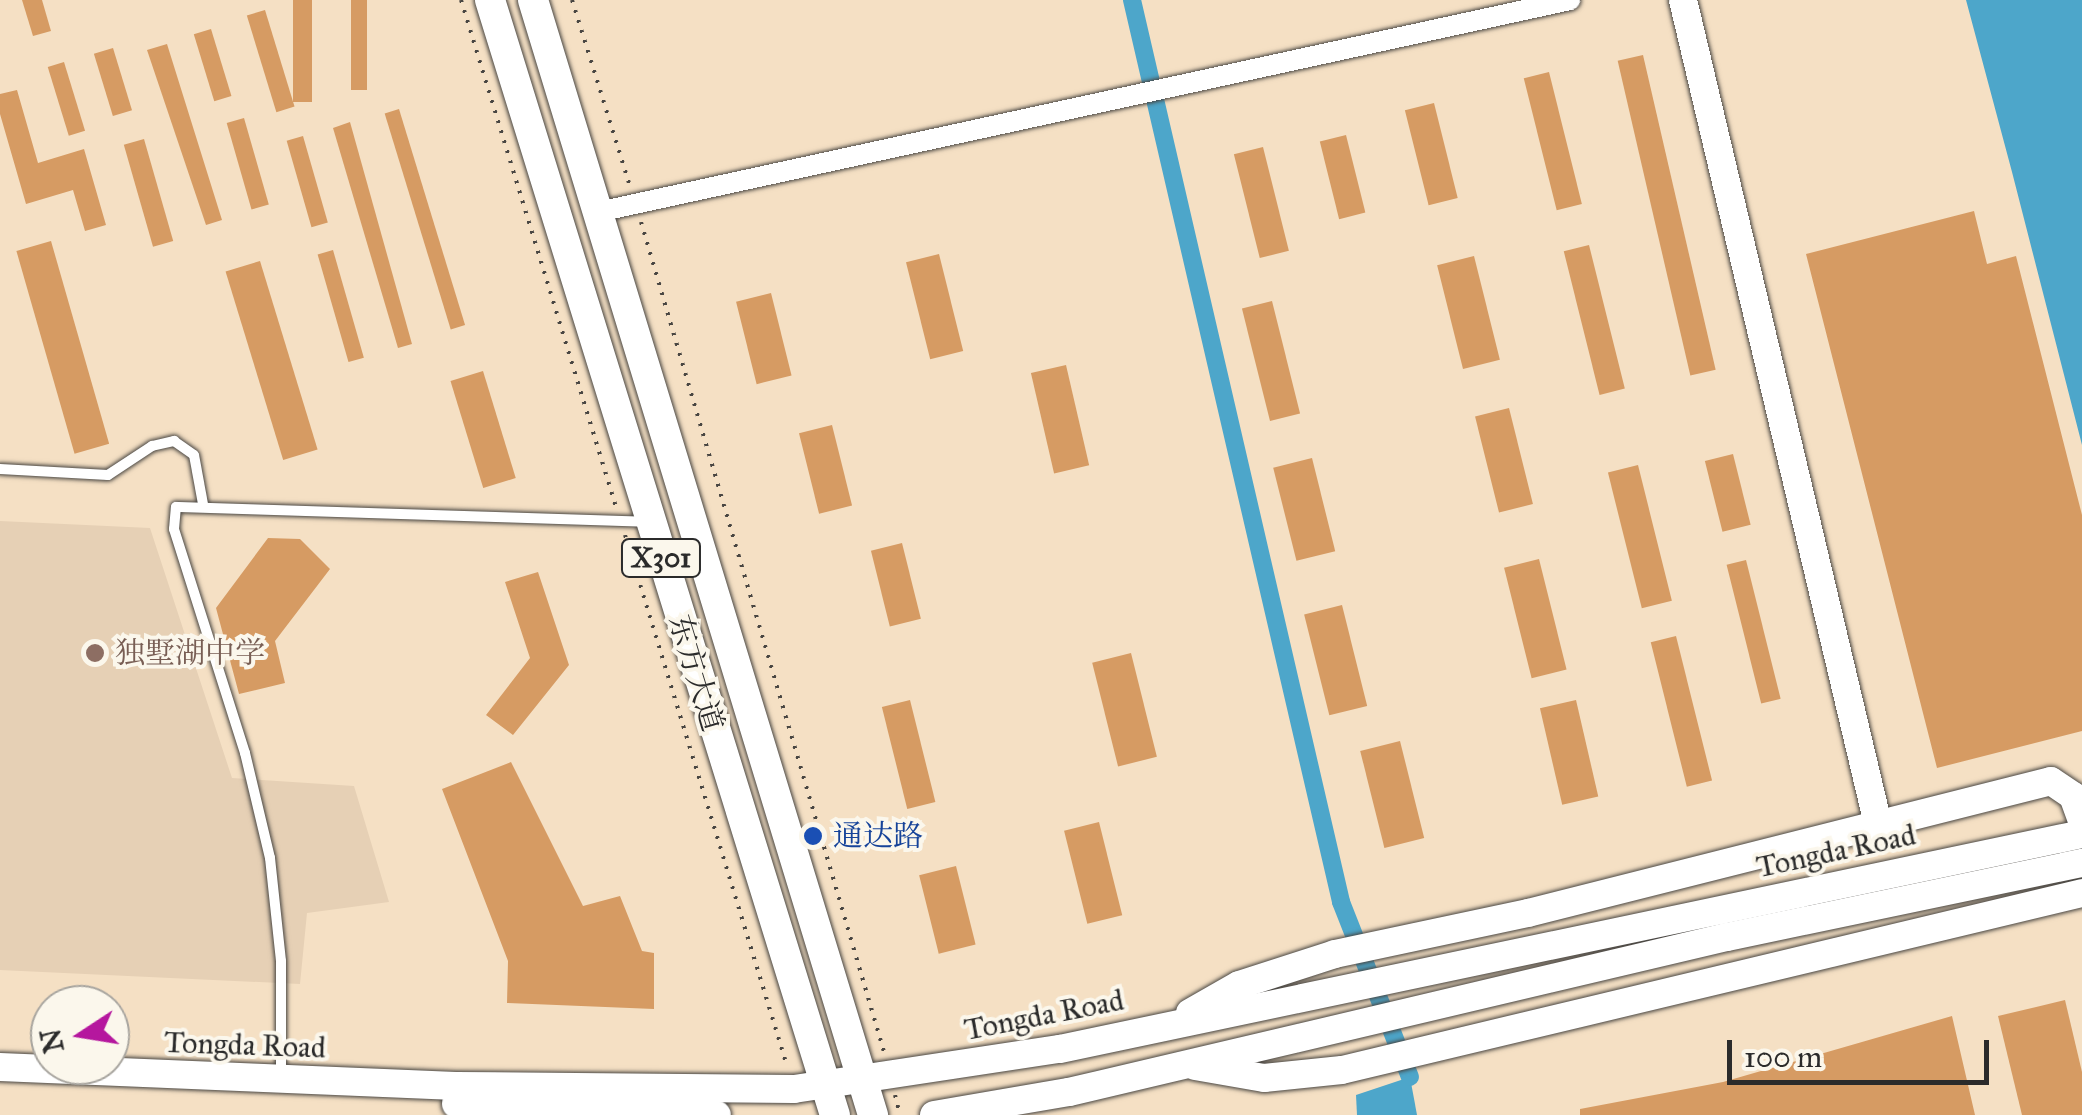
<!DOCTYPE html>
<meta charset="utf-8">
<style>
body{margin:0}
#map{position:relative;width:2082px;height:1115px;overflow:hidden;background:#f5e0c4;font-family:"IM FELL Great Primer","Noto Serif SC",serif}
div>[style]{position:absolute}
.built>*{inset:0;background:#e6d0b5}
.water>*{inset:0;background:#4da6ca}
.canal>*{height:18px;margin:-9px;padding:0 9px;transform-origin:9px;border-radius:9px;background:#4da6ca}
.building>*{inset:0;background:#d69b63;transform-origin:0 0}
.path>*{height:4px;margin-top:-2px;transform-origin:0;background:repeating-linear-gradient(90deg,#494642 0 2.5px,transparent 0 10.5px)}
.roads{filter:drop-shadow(0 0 2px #494642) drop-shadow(0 0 2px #494642)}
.lane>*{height:10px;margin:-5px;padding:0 5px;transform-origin:5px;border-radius:5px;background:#fff}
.street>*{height:20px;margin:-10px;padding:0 10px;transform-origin:10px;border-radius:10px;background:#fff}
.secondary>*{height:28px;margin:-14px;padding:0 14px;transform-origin:14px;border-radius:14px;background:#fff}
.primary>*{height:30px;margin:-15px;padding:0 15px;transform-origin:15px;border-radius:15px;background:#fff}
.dots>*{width:28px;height:28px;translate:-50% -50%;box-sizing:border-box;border:5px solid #fbf7ec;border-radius:50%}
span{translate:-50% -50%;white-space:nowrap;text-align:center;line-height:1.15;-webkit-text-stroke:8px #fbf7ec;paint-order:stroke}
.shield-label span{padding:2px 8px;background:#fbf7ec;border:2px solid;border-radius:8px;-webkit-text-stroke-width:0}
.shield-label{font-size:28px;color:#2b2b2b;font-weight:700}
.education-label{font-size:30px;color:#785e54}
.left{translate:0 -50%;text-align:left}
.street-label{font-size:30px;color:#2b2b2b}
.transit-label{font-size:30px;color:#164399}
.north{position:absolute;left:30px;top:985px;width:100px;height:100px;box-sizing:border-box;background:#fbf7ec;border:2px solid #a8a59f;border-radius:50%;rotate:258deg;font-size:28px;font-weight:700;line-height:40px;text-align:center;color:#2b2b2b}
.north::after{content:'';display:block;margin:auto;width:35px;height:45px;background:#b5179e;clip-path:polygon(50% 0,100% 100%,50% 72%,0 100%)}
.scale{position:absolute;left:1727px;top:1040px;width:262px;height:45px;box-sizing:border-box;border:5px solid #2b2b2b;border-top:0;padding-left:12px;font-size:30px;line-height:35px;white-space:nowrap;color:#2b2b2b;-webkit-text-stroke:8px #fbf7ec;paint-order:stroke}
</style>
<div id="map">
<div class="built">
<div style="clip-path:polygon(0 521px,150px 528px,232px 778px,354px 786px,389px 902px,307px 913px,300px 984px,0 970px)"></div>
</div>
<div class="water">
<div style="clip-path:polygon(1966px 0,2082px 0,2082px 445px,2012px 172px)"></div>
<div style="clip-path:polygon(1410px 1077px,1417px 1115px,1357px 1115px,1356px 1095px)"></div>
</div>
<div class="canal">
<div style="left:1132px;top:0;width:926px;rotate:76.95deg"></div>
<div style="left:1341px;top:902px;width:188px;rotate:68.5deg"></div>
</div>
<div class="building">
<div style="clip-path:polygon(22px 0,42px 0,51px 31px,33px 36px)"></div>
<div style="left:293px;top:0;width:19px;height:102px"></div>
<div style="left:351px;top:0;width:16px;height:90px"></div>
<div style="left:265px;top:10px;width:101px;height:19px;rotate:73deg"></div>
<div style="left:211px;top:29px;width:70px;height:18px;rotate:73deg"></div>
<div style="clip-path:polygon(167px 44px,222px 220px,206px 225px,147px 50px)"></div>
<div style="left:113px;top:48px;width:65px;height:20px;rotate:73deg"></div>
<div style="left:1643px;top:55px;width:323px;height:26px;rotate:77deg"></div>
<div style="left:64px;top:62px;width:72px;height:17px;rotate:73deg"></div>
<div style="left:1549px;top:72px;width:136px;height:26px;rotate:76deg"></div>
<div style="clip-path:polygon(17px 90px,38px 163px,84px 149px,106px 225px,85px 231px,73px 190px,26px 204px,0 114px,0 94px)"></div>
<div style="left:1434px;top:103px;width:98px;height:30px;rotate:76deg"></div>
<div style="left:399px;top:109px;width:226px;height:15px;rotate:73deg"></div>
<div style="left:244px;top:118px;width:90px;height:18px;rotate:74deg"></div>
<div style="clip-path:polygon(350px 122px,412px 344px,398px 348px,333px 128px)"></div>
<div style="left:1346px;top:135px;width:80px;height:27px;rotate:76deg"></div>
<div style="left:303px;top:136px;width:90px;height:17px;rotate:74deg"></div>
<div style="left:144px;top:139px;width:106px;height:21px;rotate:74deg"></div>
<div style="left:1263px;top:147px;width:107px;height:30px;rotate:76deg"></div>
<div style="clip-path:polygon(1974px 211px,1987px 264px,2016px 256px,2082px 515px,2082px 731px,1937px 768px,1806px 254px)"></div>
<div style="left:51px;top:241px;width:211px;height:36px;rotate:74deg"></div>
<div style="left:1589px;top:245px;width:148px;height:26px;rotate:76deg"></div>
<div style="left:333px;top:250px;width:112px;height:16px;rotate:74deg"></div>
<div style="left:939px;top:254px;width:100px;height:34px;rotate:76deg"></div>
<div style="left:1474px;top:256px;width:107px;height:38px;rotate:76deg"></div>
<div style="left:260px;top:261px;width:197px;height:36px;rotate:73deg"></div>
<div style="left:771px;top:293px;width:85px;height:36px;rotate:76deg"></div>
<div style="left:1272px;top:301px;width:116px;height:31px;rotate:76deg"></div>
<div style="left:1066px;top:365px;width:103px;height:36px;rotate:77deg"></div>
<div style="left:483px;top:371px;width:112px;height:34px;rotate:73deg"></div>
<div style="left:1509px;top:408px;width:99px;height:35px;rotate:76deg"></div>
<div style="left:832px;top:425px;width:83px;height:34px;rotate:76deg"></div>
<div style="left:1733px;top:454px;width:73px;height:29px;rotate:76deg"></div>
<div style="left:1312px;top:458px;width:96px;height:40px;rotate:76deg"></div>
<div style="left:1638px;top:465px;width:140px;height:31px;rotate:76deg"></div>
<div style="clip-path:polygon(268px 538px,300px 539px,330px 569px,275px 641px,285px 683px,239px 694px,216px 608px)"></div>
<div style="left:902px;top:543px;width:78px;height:32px;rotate:76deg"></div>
<div style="left:1539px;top:559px;width:114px;height:36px;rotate:76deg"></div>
<div style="left:1746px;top:560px;width:143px;height:20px;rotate:76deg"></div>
<div style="clip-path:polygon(538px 572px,569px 665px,513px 735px,486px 715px,530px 658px,505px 582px)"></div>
<div style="left:1342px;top:605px;width:104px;height:39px;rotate:76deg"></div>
<div style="left:1676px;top:636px;width:149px;height:26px;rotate:76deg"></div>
<div style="left:1131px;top:653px;width:107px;height:40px;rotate:76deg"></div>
<div style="left:910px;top:700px;width:105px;height:29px;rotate:76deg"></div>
<div style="left:1576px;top:700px;width:99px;height:37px;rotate:77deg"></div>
<div style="left:1400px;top:741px;width:100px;height:41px;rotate:76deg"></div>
<div style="clip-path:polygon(511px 762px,583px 906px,620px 896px,642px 951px,654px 953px,654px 1009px,507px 1003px,508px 961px,442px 789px)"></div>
<div style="left:1099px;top:822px;width:96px;height:36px;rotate:76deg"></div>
<div style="left:956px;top:866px;width:81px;height:38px;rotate:76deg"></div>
<div style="clip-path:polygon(2065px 1000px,2082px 1072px,2082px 1115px,2022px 1115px,1998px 1016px)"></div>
<div style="clip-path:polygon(1952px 1016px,1975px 1115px,1580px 1115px,1580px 1109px,1723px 1082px)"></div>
</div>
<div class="path">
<div style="left:461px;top:0;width:530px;rotate:73deg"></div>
<div style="left:572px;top:0;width:198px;rotate:72.7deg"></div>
<div style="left:641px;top:222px;width:865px;rotate:73.68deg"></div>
<div style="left:625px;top:535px;width:555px;rotate:73.03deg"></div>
<div style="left:895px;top:1095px;width:21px;rotate:76deg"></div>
</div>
<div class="roads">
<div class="lane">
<div style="left:0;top:469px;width:108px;rotate:3.2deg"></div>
<div style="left:108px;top:475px;width:53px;rotate:-33.4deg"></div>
<div style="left:152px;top:446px;width:23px;rotate:-13deg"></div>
<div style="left:174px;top:441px;width:24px;rotate:35deg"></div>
<div style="left:194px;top:455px;width:50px;rotate:79.6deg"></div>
<div style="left:281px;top:1075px;width:114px;rotate:-90deg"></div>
<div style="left:281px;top:961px;width:104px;rotate:-96.1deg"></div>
<div style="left:270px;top:858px;width:108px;rotate:-103.4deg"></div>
<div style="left:245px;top:753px;width:235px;rotate:-107.6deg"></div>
<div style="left:174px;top:529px;width:22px;rotate:-85deg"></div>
<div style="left:176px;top:507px;width:473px;rotate:1.8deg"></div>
</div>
<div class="street">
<div style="left:598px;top:212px;width:995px;rotate:-12.3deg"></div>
</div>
<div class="secondary">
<div style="left:1683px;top:0;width:847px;rotate:76.69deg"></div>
<div style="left:1190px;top:1013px;width:56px;rotate:-29.7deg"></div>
<div style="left:1239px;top:985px;width:101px;rotate:-17.9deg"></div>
<div style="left:1335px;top:954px;width:197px;rotate:-12deg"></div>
<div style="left:1528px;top:913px;width:539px;rotate:-14.17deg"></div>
<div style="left:2051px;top:781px;width:27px;rotate:34deg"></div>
<div style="left:2073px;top:796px;width:27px;rotate:70deg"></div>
<div style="left:1195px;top:1066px;width:70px;rotate:9.9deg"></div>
<div style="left:1264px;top:1078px;width:78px;rotate:-5.9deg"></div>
<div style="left:1342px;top:1070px;width:761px;rotate:-13.45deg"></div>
<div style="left:0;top:1067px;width:456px;rotate:2.4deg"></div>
<div style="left:456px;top:1086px;width:338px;rotate:0.5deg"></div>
<div style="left:794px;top:1089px;width:269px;rotate:-8.6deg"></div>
<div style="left:1060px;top:1049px;width:1044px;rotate:-11.88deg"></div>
<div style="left:456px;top:1104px;width:261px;rotate:2.4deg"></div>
<div style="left:934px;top:1115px;width:137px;rotate:-9.7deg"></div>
<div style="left:1069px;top:1092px;width:676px;rotate:-13.26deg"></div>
<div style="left:1727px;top:937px;width:363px;rotate:-11.8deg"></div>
</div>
<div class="primary">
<div style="left:490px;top:0;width:1167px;rotate:72.81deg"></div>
<div style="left:533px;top:0;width:1166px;rotate:73.04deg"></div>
</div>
</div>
<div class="dots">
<div style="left:95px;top:653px;background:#8d6e63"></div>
<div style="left:813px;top:836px;background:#1a4fb4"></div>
</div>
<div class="shield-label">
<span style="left:661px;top:558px">X301</span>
</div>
<div class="education-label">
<span class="left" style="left:115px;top:653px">独墅湖中学</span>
</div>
<div class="street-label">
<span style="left:696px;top:673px;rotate:73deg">东方大道</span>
<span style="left:1836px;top:851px;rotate:-12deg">Tongda Road</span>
<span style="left:1044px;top:1015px;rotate:-11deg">Tongda Road</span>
<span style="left:245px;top:1045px;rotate:2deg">Tongda Road</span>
</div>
<div class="transit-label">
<span class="left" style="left:833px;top:836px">通达路</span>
</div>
<div class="north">N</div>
<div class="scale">100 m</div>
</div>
